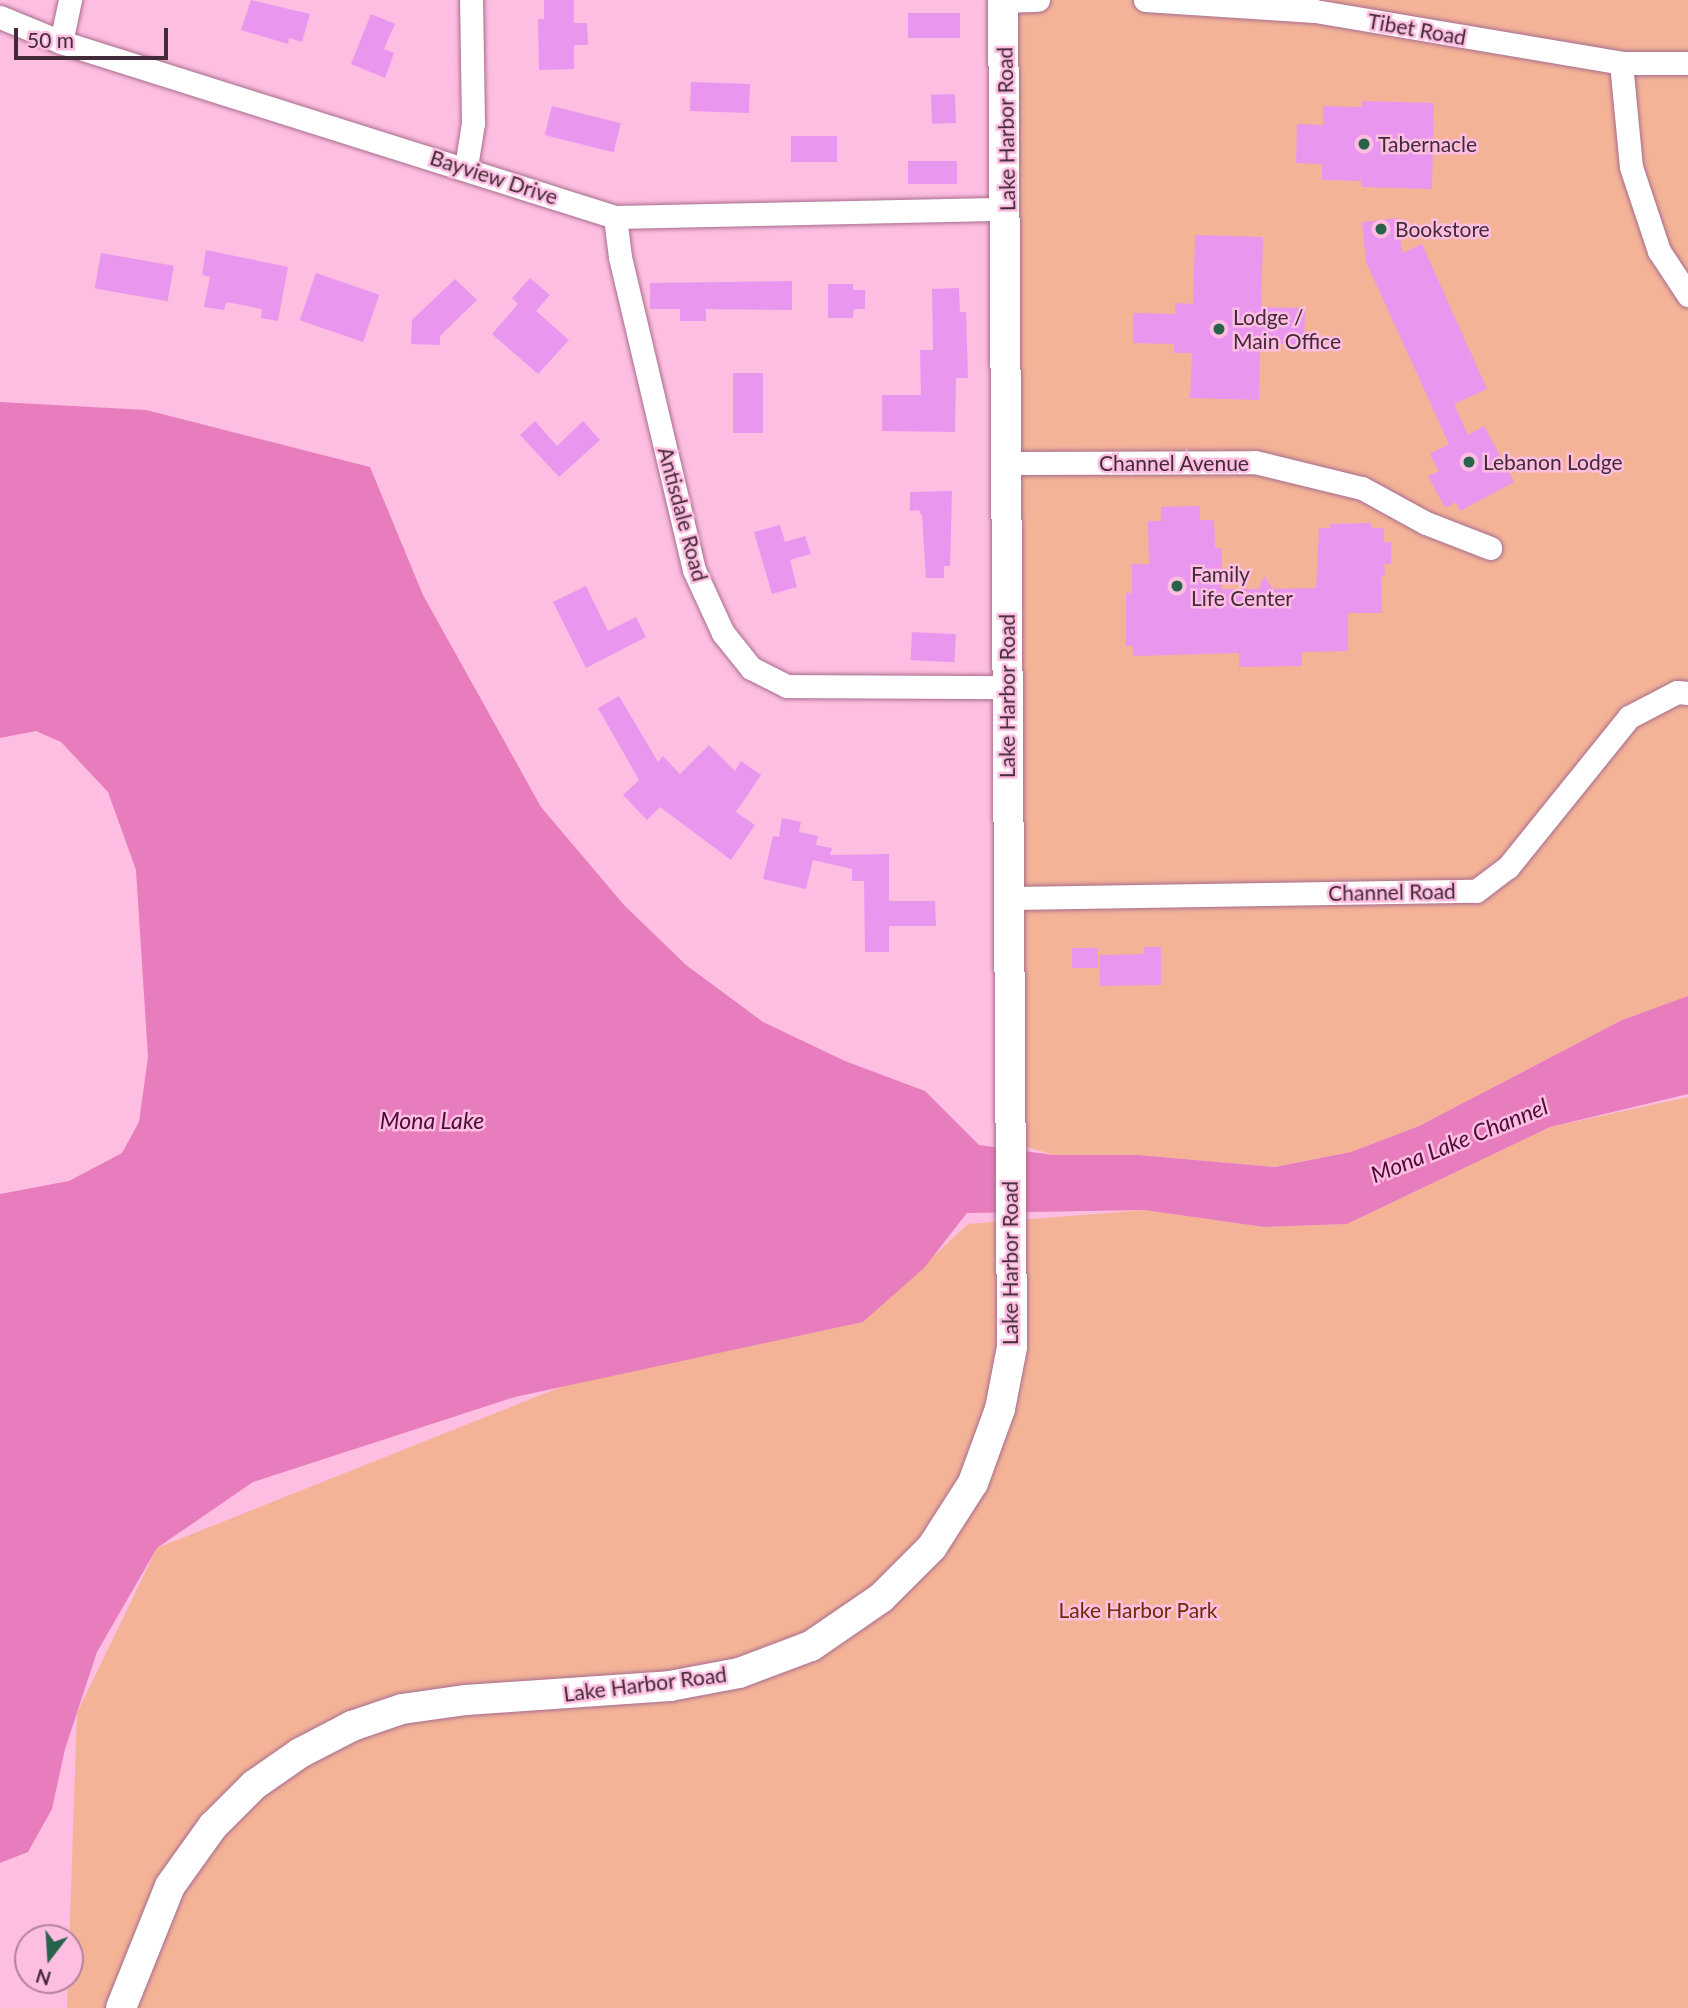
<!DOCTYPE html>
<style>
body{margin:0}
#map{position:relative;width:1688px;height:2008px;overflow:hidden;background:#fdbee1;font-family:Lato,sans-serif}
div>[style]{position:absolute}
.green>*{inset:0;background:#f4b397}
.water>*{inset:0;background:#e77dbd}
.building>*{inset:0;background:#e996ef;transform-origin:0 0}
.roads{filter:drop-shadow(0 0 2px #a76d8e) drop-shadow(0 0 2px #a76d8e)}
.minor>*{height:23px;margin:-11.5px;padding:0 11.5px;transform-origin:11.5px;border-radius:11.5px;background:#fff}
.tertiary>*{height:30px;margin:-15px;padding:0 15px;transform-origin:15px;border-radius:15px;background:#fff}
.dots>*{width:19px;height:19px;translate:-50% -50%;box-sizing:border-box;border:4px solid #fdbee1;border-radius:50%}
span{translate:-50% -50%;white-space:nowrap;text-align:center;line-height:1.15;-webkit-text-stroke:5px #fdbee1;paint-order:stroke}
.street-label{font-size:21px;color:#432a38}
.poi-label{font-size:21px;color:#432a38}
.left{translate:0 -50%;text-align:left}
.park-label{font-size:21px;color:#6f2b02}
.water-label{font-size:23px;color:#4d0b38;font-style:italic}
.north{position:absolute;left:14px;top:1924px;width:70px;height:70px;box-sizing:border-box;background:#fdbee1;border:2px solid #b3839d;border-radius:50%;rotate:197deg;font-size:19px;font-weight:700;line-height:28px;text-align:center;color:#432a38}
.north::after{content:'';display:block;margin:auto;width:24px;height:32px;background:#28624b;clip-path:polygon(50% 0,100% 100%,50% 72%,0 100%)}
.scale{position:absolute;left:14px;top:28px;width:154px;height:32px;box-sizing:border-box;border:4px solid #432a38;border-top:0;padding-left:9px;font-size:21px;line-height:24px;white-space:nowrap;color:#432a38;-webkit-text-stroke:5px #fdbee1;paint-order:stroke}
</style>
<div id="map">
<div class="green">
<div style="clip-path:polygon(1003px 0,1688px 0,1688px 996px,1622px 1020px,1419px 1126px,1351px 1152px,1275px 1167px,1138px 1155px,1054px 1155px,1010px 1142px)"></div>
<div style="clip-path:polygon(1688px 1097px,1688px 2008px,67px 2008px,77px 1713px,157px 1548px,566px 1385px,863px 1322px,968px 1224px,1144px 1210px,1264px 1227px,1347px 1224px,1550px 1127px)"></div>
</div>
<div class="water">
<div style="clip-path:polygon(0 402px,146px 410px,370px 467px,423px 595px,541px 807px,624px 905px,686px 965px,763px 1022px,845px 1061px,925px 1091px,979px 1145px,1054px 1155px,1138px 1155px,1275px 1167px,1351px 1152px,1419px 1126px,1622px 1020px,1688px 996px,1688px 1094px,1550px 1127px,1347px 1224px,1264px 1227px,1144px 1210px,967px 1213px,924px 1268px,863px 1322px,515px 1397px,253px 1482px,157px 1548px,97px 1652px,65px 1749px,52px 1809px,28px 1852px,0 1863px,0 1194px,69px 1181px,122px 1153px,139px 1122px,148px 1057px,136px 870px,108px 792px,61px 742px,36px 731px,0 738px)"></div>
</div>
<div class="building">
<div style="clip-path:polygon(251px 0,310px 14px,302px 42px,289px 38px,288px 44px,241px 30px)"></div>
<div style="clip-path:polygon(544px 0,574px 0,574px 23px,587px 23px,588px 45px,574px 45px,574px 69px,539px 70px,538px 19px,544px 19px)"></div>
<div style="left:960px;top:13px;width:25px;height:52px;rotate:90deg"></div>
<div style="clip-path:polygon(371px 14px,395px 24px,384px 49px,394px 53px,385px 78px,351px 64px)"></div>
<div style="left:691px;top:82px;width:59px;height:29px;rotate:2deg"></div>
<div style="left:955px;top:94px;width:29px;height:24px;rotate:88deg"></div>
<div style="clip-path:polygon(1362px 101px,1434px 103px,1432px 189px,1361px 187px,1361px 181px,1322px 180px,1322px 164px,1296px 163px,1297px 124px,1323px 125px,1323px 106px,1362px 107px)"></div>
<div style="left:552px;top:106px;width:71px;height:30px;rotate:14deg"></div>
<div style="left:791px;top:136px;width:46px;height:26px"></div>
<div style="left:957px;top:161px;width:23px;height:49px;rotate:90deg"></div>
<div style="clip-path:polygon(1398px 218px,1402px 253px,1422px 244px,1487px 389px,1454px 404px,1468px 435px,1484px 426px,1514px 482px,1460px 511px,1456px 502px,1445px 508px,1428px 476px,1439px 471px,1430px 454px,1449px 444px,1366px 262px,1362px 222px)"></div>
<div style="clip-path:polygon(1195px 235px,1263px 237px,1261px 307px,1305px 308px,1304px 345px,1260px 343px,1259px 400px,1190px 398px,1192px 353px,1174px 353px,1174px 344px,1133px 343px,1133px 313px,1175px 314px,1175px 303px,1193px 304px)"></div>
<div style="clip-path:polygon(206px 250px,288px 267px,278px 321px,261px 318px,262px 309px,226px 302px,224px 310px,204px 307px,210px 277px,202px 275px)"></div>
<div style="left:101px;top:253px;width:74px;height:36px;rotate:10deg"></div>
<div style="left:316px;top:273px;width:67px;height:50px;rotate:19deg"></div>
<div style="clip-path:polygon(530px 278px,550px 295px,536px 311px,569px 340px,538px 374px,492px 334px,518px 304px,512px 298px)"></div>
<div style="clip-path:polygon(455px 279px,477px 300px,440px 336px,440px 345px,411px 344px,412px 320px)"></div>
<div style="clip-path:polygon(792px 281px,792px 310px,706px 309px,706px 321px,680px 321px,680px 309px,650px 309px,650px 283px)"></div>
<div style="clip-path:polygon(828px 284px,853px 284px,853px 290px,865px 290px,865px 309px,854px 309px,853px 318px,828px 318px)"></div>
<div style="clip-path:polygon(959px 288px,960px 312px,966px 312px,968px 378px,956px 378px,955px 432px,882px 431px,882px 395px,921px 395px,920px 350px,933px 350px,932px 289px)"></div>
<div style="left:733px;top:373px;width:30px;height:60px"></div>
<div style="clip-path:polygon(535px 421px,557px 446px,583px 421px,600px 440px,559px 477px,520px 435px)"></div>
<div style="clip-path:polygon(952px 491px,950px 566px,944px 566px,944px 578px,926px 578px,922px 516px,919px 510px,910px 511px,910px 492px)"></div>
<div style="clip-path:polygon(1200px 506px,1200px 520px,1214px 520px,1215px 548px,1222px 548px,1222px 589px,1259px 589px,1264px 576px,1273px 589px,1316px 588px,1319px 528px,1330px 528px,1330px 524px,1371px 523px,1371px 528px,1384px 528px,1384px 542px,1391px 542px,1391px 564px,1384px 564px,1385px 576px,1381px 576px,1382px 613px,1348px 613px,1348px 651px,1302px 652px,1302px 666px,1239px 667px,1239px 653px,1133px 656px,1133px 646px,1126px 646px,1126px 593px,1132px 593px,1132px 564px,1149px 564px,1148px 521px,1161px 521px,1161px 507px)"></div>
<div style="clip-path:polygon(780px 525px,785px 542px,805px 536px,811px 554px,790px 560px,797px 587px,772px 594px,754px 532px)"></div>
<div style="clip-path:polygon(586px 586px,608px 631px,636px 617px,646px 637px,586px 668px,553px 602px)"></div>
<div style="left:912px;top:632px;width:44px;height:28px;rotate:3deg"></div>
<div style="clip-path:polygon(619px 696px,658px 762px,663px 756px,680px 774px,709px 745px,735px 771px,741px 761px,761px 775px,736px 812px,755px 825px,731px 860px,660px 807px,647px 820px,623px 795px,639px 780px,598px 708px)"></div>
<div style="clip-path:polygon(782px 818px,801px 822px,799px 832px,818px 836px,816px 845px,832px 848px,830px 855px,889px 854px,889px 901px,935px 901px,936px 926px,889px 926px,889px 952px,865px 952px,864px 881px,852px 881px,852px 869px,813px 860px,806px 889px,763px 879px,773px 836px,779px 837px)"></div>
<div style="clip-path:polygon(1144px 947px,1161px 947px,1161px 985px,1100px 986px,1099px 955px,1144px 954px)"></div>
<div style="left:1072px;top:948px;width:26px;height:20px"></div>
</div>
<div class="roads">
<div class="minor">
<div style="left:1145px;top:0;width:170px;rotate:3.7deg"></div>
<div style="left:1315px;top:11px;width:310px;rotate:9.6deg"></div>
<div style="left:1621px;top:63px;width:67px"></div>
<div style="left:1003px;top:1px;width:35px;rotate:-2deg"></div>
<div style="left:0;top:17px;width:66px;rotate:22.3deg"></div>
<div style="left:61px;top:42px;width:581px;rotate:17.53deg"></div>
<div style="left:615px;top:217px;width:392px;rotate:-1.2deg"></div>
<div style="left:61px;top:42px;width:43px;rotate:-77.9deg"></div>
<div style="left:1621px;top:63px;width:104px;rotate:84.5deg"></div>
<div style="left:1631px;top:167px;width:89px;rotate:71.6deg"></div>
<div style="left:1659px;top:251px;width:53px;rotate:56.6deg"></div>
<div style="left:466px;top:167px;width:45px;rotate:-81deg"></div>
<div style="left:473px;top:123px;width:123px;rotate:-90.9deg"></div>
<div style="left:615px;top:217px;width:40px;rotate:82.9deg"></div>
<div style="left:620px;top:257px;width:322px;rotate:76.7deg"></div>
<div style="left:694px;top:570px;width:69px;rotate:65.3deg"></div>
<div style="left:723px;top:633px;width:45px;rotate:51.3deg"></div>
<div style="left:751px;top:668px;width:40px;rotate:26.6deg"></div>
<div style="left:787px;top:686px;width:219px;rotate:0.3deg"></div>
<div style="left:1009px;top:463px;width:246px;rotate:-0.2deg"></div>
<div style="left:1255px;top:462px;width:110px;rotate:13.7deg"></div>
<div style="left:1362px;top:488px;width:73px;rotate:28.7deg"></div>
<div style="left:1426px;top:523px;width:69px;rotate:21.3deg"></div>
<div style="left:1009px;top:898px;width:467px;rotate:-0.9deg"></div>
<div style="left:1476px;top:891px;width:40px;rotate:-37deg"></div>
<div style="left:1508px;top:867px;width:193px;rotate:-51.1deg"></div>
<div style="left:1629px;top:717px;width:54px;rotate:-27.5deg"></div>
<div style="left:1677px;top:692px;width:11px;rotate:5deg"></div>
</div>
<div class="tertiary">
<div style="left:121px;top:2008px;width:131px;rotate:-68.1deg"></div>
<div style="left:170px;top:1886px;width:74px;rotate:-54.4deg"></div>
<div style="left:213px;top:1826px;width:58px;rotate:-45deg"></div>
<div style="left:254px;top:1785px;width:56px;rotate:-34.8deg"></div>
<div style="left:300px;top:1753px;width:59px;rotate:-27.4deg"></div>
<div style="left:352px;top:1726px;width:53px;rotate:-18.8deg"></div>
<div style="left:402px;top:1709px;width:65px;rotate:-8deg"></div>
<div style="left:466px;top:1700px;width:204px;rotate:-3.9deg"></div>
<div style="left:670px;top:1686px;width:70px;rotate:-10.7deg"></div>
<div style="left:739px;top:1673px;width:77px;rotate:-20.6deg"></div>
<div style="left:811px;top:1646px;width:85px;rotate:-34.4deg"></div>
<div style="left:881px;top:1598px;width:72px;rotate:-45deg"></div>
<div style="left:932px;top:1547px;width:76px;rotate:-57.4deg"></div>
<div style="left:973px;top:1483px;width:79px;rotate:-70deg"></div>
<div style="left:1000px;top:1409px;width:63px;rotate:-79deg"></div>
<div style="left:1012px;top:1347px;width:1347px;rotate:-90.38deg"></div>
</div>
</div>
<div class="dots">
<div style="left:1364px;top:144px;background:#28624b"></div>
<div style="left:1381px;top:229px;background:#28624b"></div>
<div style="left:1219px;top:329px;background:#28624b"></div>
<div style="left:1469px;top:462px;background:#28624b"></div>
<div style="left:1177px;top:586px;background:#28624b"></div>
</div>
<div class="street-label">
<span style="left:1417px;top:29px;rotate:10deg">Tibet Road</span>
<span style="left:1006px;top:129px;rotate:-91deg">Lake Harbor Road</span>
<span style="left:494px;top:177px;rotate:18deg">Bayview Drive</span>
<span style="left:1174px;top:463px">Channel Avenue</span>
<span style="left:683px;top:514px;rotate:75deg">Antisdale Road</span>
<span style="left:1007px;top:696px;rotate:-90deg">Lake Harbor Road</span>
<span style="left:1392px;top:892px;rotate:-1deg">Channel Road</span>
<span style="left:1010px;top:1263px;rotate:-90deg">Lake Harbor Road</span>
<span style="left:645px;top:1684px;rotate:-7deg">Lake Harbor Road</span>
</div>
<div class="poi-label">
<span class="left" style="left:1378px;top:144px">Tabernacle</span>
<span class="left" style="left:1395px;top:229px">Bookstore</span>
<span class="left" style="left:1233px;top:329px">Lodge /<br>Main Office</span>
<span class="left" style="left:1483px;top:462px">Lebanon Lodge</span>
<span class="left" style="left:1191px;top:586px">Family<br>Life Center</span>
</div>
<div class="park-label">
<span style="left:1138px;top:1610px">Lake Harbor Park</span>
</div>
<div class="water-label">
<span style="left:432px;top:1120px">Mona Lake</span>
<span style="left:1459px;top:1140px;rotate:-22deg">Mona Lake Channel</span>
</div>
<div class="north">N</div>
<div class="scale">50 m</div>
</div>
